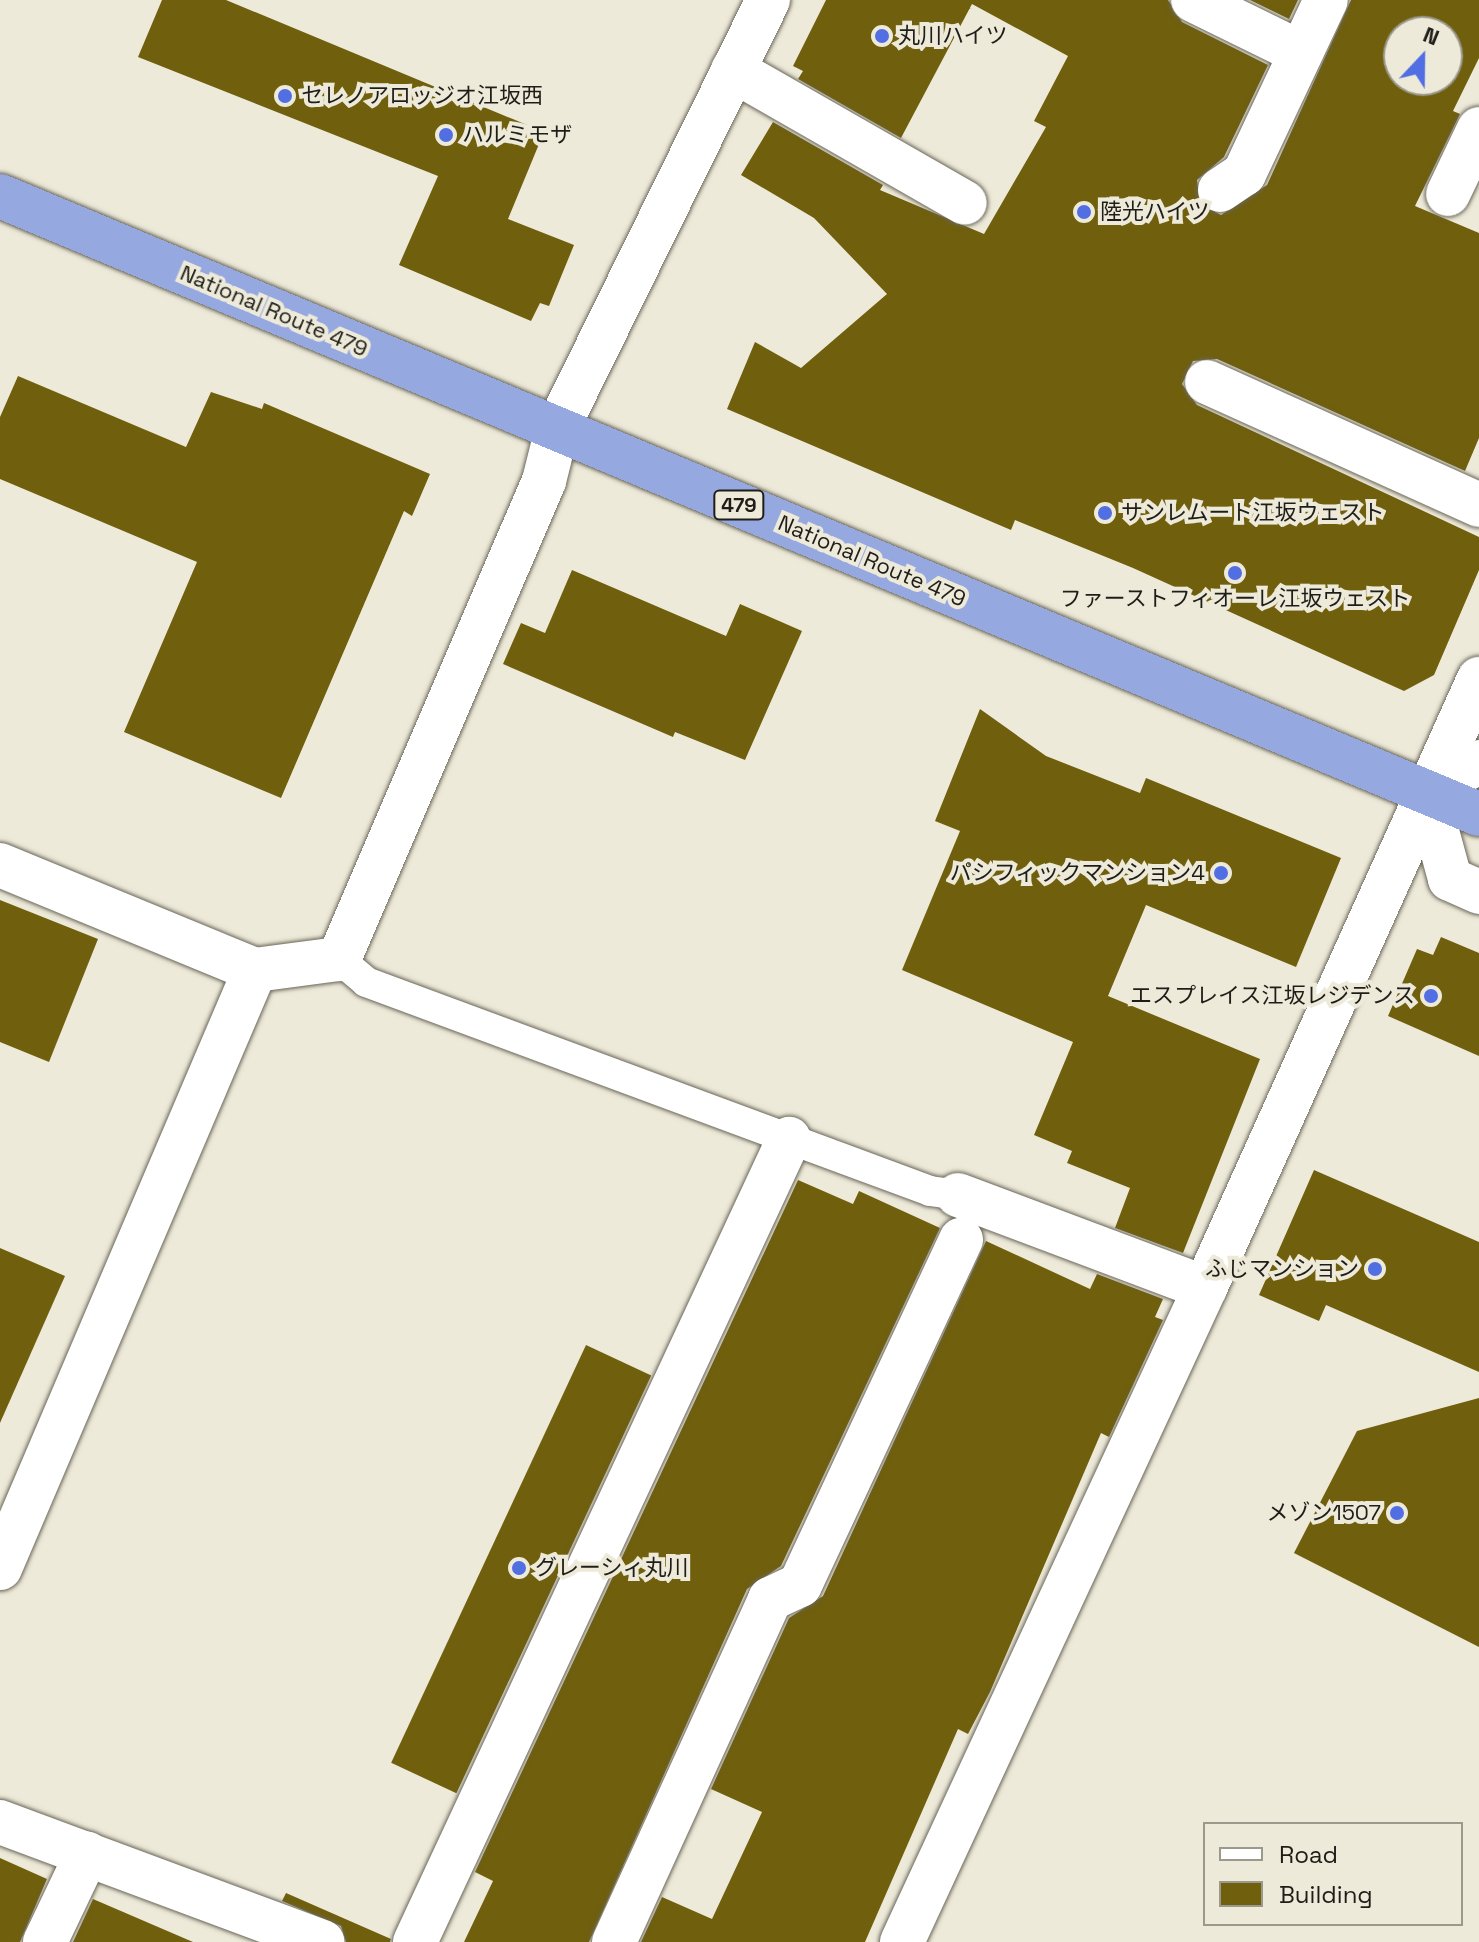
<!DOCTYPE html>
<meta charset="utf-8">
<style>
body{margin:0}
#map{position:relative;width:1479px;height:1942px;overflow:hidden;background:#eeeada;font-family:"Space Grotesk","Noto Sans JP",sans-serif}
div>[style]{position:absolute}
.building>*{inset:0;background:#705f0d;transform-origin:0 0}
.roads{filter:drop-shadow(0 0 2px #696658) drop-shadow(0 0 2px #696658)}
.service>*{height:30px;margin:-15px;padding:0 15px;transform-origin:15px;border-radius:15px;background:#fff}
.minor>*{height:44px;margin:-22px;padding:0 22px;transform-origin:22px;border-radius:22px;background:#fff}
.trunk>*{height:44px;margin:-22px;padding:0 22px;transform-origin:22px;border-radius:22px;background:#96a8e0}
.dots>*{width:22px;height:22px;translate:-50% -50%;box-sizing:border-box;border:4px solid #eeeada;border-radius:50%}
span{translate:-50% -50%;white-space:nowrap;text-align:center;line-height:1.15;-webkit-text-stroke:8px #eeeada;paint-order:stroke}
.shield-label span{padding:2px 6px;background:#eeeada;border:2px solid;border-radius:6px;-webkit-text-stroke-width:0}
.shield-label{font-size:20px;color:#1e1d17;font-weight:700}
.poi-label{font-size:22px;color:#1e1d17}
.left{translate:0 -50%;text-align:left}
.right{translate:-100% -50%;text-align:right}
.street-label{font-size:22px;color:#1e1d17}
.legend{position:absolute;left:1203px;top:1822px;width:260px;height:104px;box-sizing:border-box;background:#eeeada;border:2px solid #9b988c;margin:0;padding:10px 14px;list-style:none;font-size:24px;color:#1e1d17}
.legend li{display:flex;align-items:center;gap:16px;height:40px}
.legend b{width:40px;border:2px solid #9b988c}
.north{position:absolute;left:1383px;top:16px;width:80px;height:80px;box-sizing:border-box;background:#eeeada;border:2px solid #9b988c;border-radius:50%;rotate:22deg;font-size:22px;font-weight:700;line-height:32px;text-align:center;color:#1e1d17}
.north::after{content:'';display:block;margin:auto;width:28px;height:36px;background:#516ee3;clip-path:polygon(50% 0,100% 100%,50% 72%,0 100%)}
</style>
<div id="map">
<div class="building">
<div style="clip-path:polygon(162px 0,226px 0,544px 132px,508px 219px,574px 245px,549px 306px,540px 303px,531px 321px,399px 265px,438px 176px,138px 57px)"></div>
<div style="clip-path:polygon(evenodd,826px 0,1168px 0,1182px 22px,1268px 65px,1224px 157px,1197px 180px,1200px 204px,1221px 215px,1267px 185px,1351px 0,1479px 0,1479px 58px,1453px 111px,1460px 114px,1415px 206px,1479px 233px,1479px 438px,1465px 471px,1217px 359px,1193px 361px,1182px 384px,1197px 405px,1479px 537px,1479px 570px,1434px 675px,1404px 691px,1133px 568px,1015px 520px,1011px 530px,727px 409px,755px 342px,801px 368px,887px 294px,814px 218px,741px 175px,773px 122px,883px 185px,880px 190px,984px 234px,1046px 127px,1034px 121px,1068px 56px,972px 4px,901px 138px,798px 79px,803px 71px,793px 66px,826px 0,1399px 32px,1447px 32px,1447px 80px,1399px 80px,1399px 32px)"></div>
<div style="clip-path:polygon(1250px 0,1298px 0,1289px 19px)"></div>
<div style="clip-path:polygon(18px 376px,186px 447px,211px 392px,262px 409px,264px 403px,430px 474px,412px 516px,404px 511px,281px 798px,124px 732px,197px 562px,0 479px,0 417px)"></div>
<div style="clip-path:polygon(572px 570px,726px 636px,740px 604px,802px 631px,745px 760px,675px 732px,673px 737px,503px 664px,521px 623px,545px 633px)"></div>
<div style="clip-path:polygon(980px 709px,1046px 756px,1140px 793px,1146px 778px,1341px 858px,1296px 967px,1146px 905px,1108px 996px,1260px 1059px,1183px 1253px,1115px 1228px,1130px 1188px,1067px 1163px,1072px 1151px,1034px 1135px,1073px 1042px,902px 970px,960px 831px,935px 821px)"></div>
<div style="clip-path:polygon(0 900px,98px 939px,49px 1062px,0 1042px)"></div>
<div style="clip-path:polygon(1441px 937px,1479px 953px,1479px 1056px,1388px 1016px,1417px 949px,1433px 955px)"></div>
<div style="clip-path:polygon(1314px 1170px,1479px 1242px,1479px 1372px,1326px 1305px,1319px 1321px,1259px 1295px)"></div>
<div style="clip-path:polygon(798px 1180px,853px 1204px,859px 1191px,940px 1228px,781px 1566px,747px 1589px,589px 1942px,464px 1942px,493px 1881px,475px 1872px)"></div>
<div style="clip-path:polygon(986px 1241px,1090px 1289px,1097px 1274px,1163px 1299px,1155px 1317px,1163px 1320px,1109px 1437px,1101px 1433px,990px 1692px,968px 1734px,958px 1729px,865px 1942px,641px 1942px,662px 1897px,712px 1919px,762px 1812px,711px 1789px,789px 1618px,823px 1596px)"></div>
<div style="clip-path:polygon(0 1248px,65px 1276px,0 1423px)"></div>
<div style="left:586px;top:1345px;width:72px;height:461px;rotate:25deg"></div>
<div style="clip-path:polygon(1479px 1398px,1479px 1647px,1294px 1553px,1357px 1431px)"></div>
<div style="clip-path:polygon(0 1858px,47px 1879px,20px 1942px,0 1942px)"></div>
<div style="clip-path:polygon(286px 1893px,391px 1939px,390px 1942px,346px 1942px,341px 1926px,282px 1901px)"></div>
<div style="clip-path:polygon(93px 1899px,193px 1942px,73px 1942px)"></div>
</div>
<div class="roads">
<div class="service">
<div style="left:339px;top:959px;width:35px;rotate:40deg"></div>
<div style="left:366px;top:982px;width:601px;rotate:20.33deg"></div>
<div style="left:930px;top:1191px;width:28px;rotate:8deg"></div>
</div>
<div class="minor">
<div style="left:1193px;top:0;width:120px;rotate:26.1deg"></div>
<div style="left:733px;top:70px;width:267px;rotate:29.8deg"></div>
<div style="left:1220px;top:190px;width:29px;rotate:-34deg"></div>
<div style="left:1244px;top:174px;width:192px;rotate:-64.8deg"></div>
<div style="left:1448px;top:194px;width:72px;rotate:-64.5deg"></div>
<div style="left:1207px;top:382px;width:299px;rotate:24.3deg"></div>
<div style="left:1479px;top:762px;width:60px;rotate:151.3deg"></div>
<div style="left:1426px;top:791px;width:91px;rotate:74.7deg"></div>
<div style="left:1450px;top:879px;width:32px;rotate:24deg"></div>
<div style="left:0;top:865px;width:276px;rotate:22.4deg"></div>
<div style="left:958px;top:1195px;width:264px;rotate:20.6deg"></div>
<div style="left:0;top:1568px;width:650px;rotate:-66.91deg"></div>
<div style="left:255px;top:970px;width:85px;rotate:-7.5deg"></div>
<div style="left:339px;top:959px;width:520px;rotate:-66.79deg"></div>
<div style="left:544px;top:481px;width:54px;rotate:-76deg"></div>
<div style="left:557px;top:429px;width:478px;rotate:-63.8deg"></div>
<div style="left:0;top:1822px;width:344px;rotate:20.4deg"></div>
<div style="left:45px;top:1942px;width:98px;rotate:-64.5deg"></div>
<div style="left:415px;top:1942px;width:886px;rotate:-65.03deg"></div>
<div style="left:614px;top:1942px;width:377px;rotate:-65.5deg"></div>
<div style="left:770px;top:1599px;width:33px;rotate:-25deg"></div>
<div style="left:800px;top:1585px;width:381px;rotate:-65deg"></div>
<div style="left:902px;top:1942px;width:721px;rotate:-65.14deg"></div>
<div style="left:1205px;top:1288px;width:668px;rotate:-65.78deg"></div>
</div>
<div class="trunk">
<div style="left:0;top:196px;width:1603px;rotate:22.68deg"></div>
</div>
</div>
<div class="dots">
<div style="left:882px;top:36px;background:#516ee3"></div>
<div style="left:285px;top:96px;background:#516ee3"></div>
<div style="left:446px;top:135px;background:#516ee3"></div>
<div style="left:1084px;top:212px;background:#516ee3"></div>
<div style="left:1105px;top:513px;background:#516ee3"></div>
<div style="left:1235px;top:573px;background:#516ee3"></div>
<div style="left:1221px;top:873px;background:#516ee3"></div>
<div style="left:1431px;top:996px;background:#516ee3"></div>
<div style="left:1375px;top:1269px;background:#516ee3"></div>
<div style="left:1397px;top:1513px;background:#516ee3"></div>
<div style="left:519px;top:1568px;background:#516ee3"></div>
</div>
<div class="shield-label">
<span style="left:739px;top:505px">479</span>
</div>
<div class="poi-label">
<span class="left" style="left:898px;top:36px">丸川ハイツ</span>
<span class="left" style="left:301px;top:96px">セレノアロッジオ江坂西</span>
<span class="left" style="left:462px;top:135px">ハルミモザ</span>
<span class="left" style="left:1100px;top:212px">陸光ハイツ</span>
<span class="left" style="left:1121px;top:513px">サンレムート江坂ウェスト</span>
<span style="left:1235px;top:599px">ファーストフィオーレ江坂ウェスト</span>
<span class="right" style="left:1205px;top:873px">パシフィックマンション4</span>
<span class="right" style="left:1415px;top:996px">エスプレイス江坂レジデンス</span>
<span class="right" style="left:1359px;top:1269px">ふじマンション</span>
<span class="right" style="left:1381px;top:1513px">メゾン1507</span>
<span class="left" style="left:535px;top:1568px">グレーシィ丸川</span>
</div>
<div class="street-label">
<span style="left:274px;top:311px;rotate:23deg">National Route 479</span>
<span style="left:872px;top:561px;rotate:23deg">National Route 479</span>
</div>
<ul class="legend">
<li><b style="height:10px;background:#fff"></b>Road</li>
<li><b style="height:22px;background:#705f0d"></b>Building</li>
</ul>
<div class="north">N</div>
</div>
